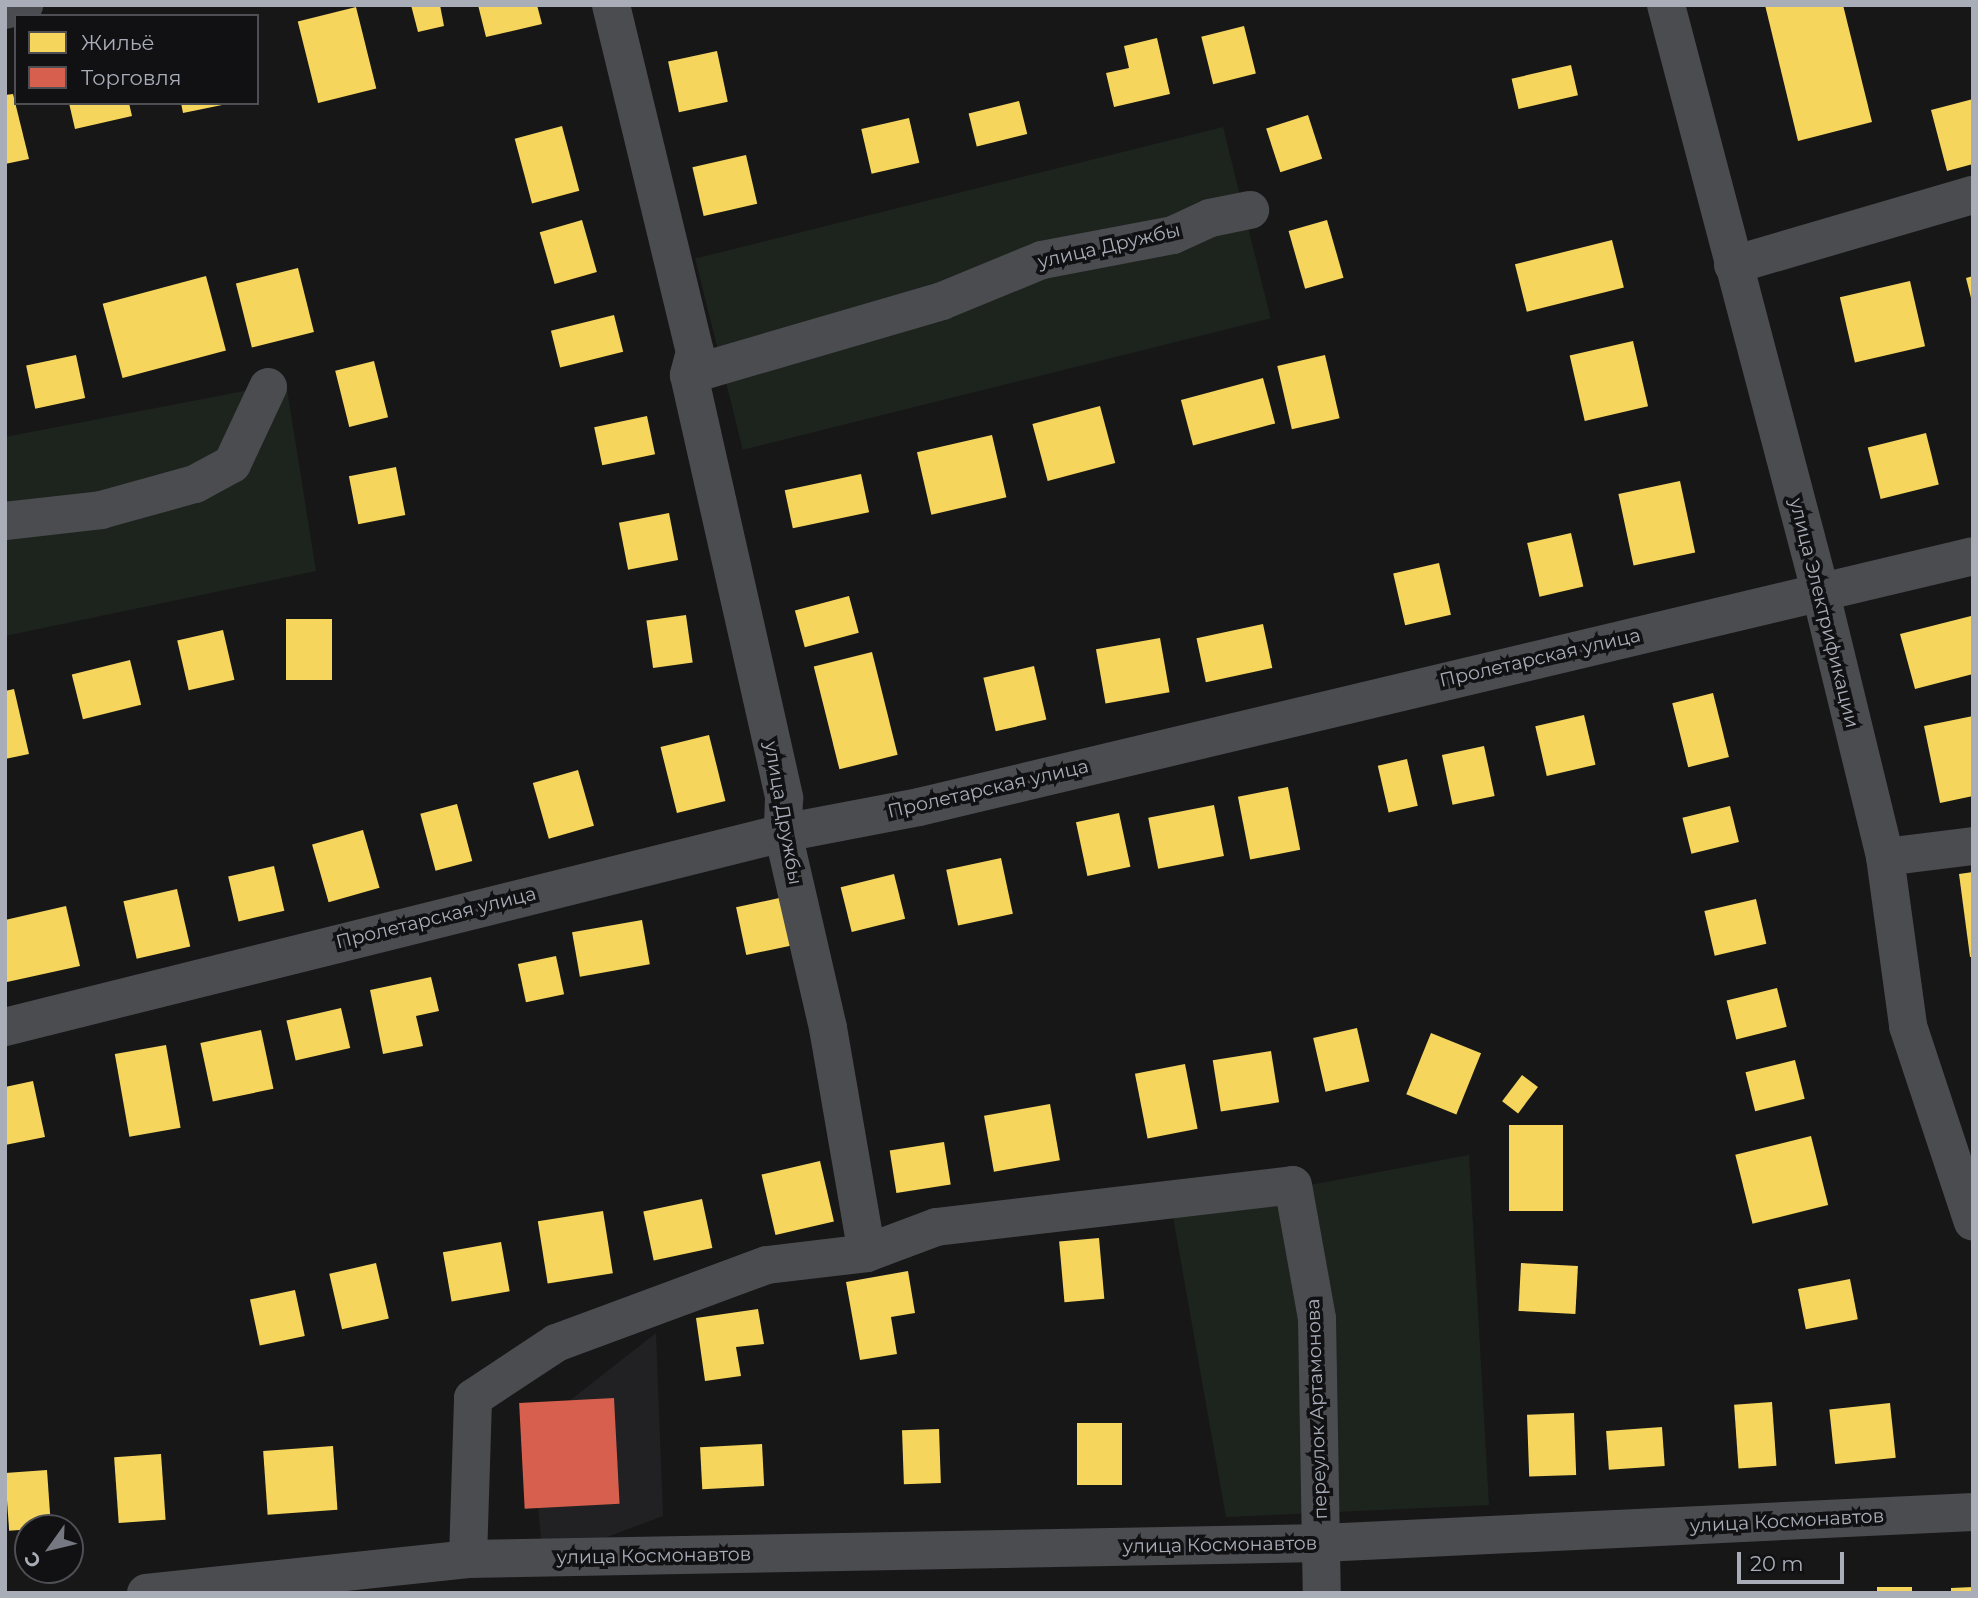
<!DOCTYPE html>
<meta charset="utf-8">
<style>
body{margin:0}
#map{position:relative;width:1978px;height:1598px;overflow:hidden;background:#171717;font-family:Montserrat,sans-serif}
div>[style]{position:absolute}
.built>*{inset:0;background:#212123}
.green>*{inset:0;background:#1d241e;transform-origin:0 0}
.homes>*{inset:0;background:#f6d55c;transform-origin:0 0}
.shops>*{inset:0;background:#d6604d;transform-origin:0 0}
.minor>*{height:38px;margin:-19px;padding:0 19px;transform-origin:19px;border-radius:19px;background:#4b4c50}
span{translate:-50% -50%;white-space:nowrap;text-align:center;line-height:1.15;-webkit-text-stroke:7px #111113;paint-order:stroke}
.street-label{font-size:19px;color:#a8adb8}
.frame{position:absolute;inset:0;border:7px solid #a8adb8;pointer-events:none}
.legend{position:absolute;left:14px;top:14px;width:245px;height:91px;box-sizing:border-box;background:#111113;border:2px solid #4d4f55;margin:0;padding:9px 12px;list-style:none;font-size:21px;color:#a8adb8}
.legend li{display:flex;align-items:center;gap:14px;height:35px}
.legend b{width:35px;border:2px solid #4d4f55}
.north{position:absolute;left:14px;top:1514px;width:70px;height:70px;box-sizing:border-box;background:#111113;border:2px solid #4d4f55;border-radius:50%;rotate:236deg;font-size:19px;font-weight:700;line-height:28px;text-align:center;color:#a8adb8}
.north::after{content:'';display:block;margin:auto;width:24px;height:32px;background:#757880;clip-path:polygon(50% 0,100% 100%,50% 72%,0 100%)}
.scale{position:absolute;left:1737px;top:1552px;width:107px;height:32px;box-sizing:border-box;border:4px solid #a8adb8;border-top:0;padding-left:9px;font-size:21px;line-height:24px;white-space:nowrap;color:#a8adb8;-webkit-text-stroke:5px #111113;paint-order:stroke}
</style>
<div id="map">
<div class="built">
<div style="clip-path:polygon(656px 1333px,663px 1516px,543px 1561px,531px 1431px)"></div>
</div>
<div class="green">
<div style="left:1223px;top:127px;width:197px;height:544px;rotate:76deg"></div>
<div style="clip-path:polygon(286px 383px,316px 571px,5px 636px,5px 437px)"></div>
<div style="clip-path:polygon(1469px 1155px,1489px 1505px,1226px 1517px,1172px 1211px)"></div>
</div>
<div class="homes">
<div style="clip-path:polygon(411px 5px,440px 5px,444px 26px,418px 32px)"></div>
<div style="clip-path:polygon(478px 5px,537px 5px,542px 24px,486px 37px)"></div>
<div style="clip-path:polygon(1765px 5px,1843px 5px,1872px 122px,1798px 141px)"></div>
<div style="left:356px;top:7px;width:84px;height:60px;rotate:76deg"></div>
<div style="left:1244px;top:26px;width:49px;height:44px;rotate:76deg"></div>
<div style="clip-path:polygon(1157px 38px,1170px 94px,1114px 107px,1106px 73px,1129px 68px,1124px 46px)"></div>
<div style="left:717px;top:51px;width:52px;height:50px;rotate:78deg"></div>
<div style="left:1571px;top:65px;width:31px;height:61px;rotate:77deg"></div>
<div style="clip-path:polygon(13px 94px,29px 159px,5px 164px,5px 95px)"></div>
<div style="clip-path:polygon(1973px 99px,1973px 164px,1947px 171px,1931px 110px)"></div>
<div style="left:1019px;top:101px;width:34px;height:52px;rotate:76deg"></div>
<div style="clip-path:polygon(69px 103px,129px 103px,132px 116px,75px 129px)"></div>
<div style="clip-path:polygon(181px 103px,227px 103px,227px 104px,183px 113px)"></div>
<div style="left:1308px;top:115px;width:46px;height:44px;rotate:72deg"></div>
<div style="left:909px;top:118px;width:46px;height:49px;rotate:77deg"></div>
<div style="left:562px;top:126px;width:67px;height:49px;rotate:75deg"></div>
<div style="left:746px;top:155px;width:50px;height:55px;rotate:77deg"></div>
<div style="left:582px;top:220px;width:54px;height:44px;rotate:74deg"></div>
<div style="left:1327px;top:220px;width:60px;height:40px;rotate:74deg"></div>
<div style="left:1612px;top:240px;width:49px;height:100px;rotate:76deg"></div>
<div style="left:298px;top:268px;width:66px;height:64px;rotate:76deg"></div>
<div style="left:206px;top:276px;width:77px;height:107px;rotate:75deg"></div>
<div style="clip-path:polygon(1973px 276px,1973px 302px,1972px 302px,1966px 278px)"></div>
<div style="left:1910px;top:281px;width:67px;height:72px;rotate:77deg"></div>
<div style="left:614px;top:315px;width:38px;height:65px;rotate:76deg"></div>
<div style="left:1633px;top:341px;width:67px;height:65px;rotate:77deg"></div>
<div style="left:76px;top:355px;width:44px;height:51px;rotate:78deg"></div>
<div style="left:1325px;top:355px;width:65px;height:49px;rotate:77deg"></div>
<div style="left:374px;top:361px;width:58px;height:40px;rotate:76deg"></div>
<div style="left:1263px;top:378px;width:47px;height:85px;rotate:75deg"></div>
<div style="left:1100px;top:406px;width:59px;height:70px;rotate:75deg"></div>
<div style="left:647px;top:416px;width:39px;height:54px;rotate:78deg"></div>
<div style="left:1926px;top:433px;width:53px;height:60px;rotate:76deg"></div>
<div style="left:992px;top:435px;width:64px;height:77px;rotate:77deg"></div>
<div style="left:396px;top:467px;width:49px;height:48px;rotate:79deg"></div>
<div style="left:861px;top:474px;width:39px;height:78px;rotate:78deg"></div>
<div style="left:1680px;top:481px;width:73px;height:63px;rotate:78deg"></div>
<div style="left:669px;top:513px;width:48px;height:51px;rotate:79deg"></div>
<div style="left:1571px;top:533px;width:55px;height:45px;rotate:77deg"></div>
<div style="left:1439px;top:563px;width:53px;height:47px;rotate:77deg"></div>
<div style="left:849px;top:596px;width:38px;height:56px;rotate:75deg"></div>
<div style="left:686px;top:615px;width:48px;height:40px;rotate:82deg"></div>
<div style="clip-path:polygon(1971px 616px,1973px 674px,1915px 689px,1900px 634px)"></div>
<div style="left:286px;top:619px;width:46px;height:61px"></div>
<div style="left:1263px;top:624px;width:45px;height:68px;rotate:78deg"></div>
<div style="left:223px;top:630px;width:51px;height:47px;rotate:77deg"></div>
<div style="left:1160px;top:638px;width:55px;height:65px;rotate:80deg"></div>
<div style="left:872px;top:652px;width:106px;height:60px;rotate:76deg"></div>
<div style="left:130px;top:660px;width:46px;height:60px;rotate:76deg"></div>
<div style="left:1034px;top:666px;width:55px;height:52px;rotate:77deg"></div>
<div style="clip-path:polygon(14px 689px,29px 754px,5px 759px,5px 691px)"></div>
<div style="left:1713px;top:693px;width:66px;height:42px;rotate:76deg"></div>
<div style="left:1584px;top:715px;width:51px;height:50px;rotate:77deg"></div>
<div style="clip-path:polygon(1973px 716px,1973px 796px,1940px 803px,1924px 726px)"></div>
<div style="left:709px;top:735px;width:68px;height:50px;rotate:76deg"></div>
<div style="left:1484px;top:746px;width:51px;height:43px;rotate:78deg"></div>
<div style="left:1407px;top:759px;width:48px;height:30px;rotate:77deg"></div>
<div style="left:578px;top:770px;width:58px;height:47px;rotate:74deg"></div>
<div style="left:1288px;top:787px;width:64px;height:51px;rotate:79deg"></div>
<div style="left:457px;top:804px;width:59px;height:38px;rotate:75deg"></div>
<div style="left:1214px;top:805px;width:52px;height:67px;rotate:79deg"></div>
<div style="left:1730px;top:806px;width:37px;height:49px;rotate:76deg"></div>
<div style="left:1119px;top:813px;width:55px;height:44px;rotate:78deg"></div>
<div style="left:363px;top:830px;width:60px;height:53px;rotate:74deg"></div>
<div style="left:1001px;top:858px;width:57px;height:56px;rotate:78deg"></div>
<div style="left:274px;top:866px;width:46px;height:47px;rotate:77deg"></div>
<div style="clip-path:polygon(1973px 872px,1973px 957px,1970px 957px,1959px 874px)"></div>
<div style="left:894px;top:874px;width:46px;height:55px;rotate:76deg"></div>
<div style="left:177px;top:889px;width:59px;height:55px;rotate:77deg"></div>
<div style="left:784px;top:897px;width:49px;height:49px;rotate:78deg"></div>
<div style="left:1756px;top:899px;width:46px;height:53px;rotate:77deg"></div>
<div style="clip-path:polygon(66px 906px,80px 966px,7px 982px,5px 920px)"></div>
<div style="left:642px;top:920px;width:45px;height:71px;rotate:80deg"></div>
<div style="left:556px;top:956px;width:39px;height:39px;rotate:78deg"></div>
<div style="clip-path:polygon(431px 977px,439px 1011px,416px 1016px,423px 1046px,383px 1054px,370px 990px)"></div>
<div style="left:1777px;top:988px;width:40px;height:52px;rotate:76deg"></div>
<div style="left:341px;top:1008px;width:41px;height:56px;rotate:77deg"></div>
<div style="left:1357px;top:1028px;width:55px;height:45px;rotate:77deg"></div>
<div style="left:261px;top:1030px;width:60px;height:62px;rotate:78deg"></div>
<div style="left:1431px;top:1033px;width:54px;height:66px;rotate:22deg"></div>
<div style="left:166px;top:1045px;width:84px;height:52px;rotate:80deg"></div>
<div style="left:1271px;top:1051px;width:52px;height:59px;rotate:81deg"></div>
<div style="left:1795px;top:1060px;width:40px;height:51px;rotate:76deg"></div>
<div style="left:1185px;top:1064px;width:66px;height:51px;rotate:79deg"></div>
<div style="left:1522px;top:1075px;width:20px;height:33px;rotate:37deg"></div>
<div style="clip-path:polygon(33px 1081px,45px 1137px,5px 1145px,5px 1087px)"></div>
<div style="left:1050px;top:1104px;width:57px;height:67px;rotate:80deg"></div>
<div style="left:1509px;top:1125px;width:54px;height:86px"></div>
<div style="left:1811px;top:1136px;width:71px;height:78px;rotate:76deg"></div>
<div style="left:944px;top:1142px;width:43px;height:55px;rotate:81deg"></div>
<div style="left:820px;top:1161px;width:62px;height:60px;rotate:77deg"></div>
<div style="left:702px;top:1199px;width:50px;height:60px;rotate:78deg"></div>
<div style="left:603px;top:1211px;width:63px;height:66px;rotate:81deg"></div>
<div style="left:1099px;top:1238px;width:61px;height:40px;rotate:85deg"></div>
<div style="left:501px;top:1242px;width:50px;height:59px;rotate:80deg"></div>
<div style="left:376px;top:1263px;width:57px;height:48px;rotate:77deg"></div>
<div style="left:1521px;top:1263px;width:57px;height:48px;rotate:3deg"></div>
<div style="clip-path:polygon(908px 1271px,915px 1313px,891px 1317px,897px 1354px,860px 1360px,846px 1282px)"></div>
<div style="left:1850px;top:1279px;width:41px;height:53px;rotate:79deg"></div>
<div style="left:295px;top:1290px;width:47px;height:46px;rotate:78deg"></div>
<div style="clip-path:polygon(758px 1309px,764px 1344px,736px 1347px,741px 1376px,705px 1381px,696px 1318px)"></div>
<div style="left:1772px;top:1402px;width:64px;height:38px;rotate:86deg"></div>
<div style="left:1890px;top:1403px;width:55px;height:61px;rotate:84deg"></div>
<div style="left:1574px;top:1413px;width:62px;height:47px;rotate:88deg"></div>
<div style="left:1122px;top:1423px;width:62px;height:45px;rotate:90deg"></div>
<div style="left:1662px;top:1427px;width:39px;height:56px;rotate:86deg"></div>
<div style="left:939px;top:1429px;width:54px;height:37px;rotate:88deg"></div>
<div style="left:762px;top:1444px;width:42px;height:62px;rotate:87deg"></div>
<div style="left:333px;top:1446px;width:64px;height:70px;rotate:86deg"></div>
<div style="left:161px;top:1454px;width:66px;height:47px;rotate:86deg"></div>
<div style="left:47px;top:1470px;width:58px;height:42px;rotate:86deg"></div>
<div style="left:1877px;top:1587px;width:35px;height:6px"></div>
<div style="clip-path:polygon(1973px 1587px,1973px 1593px,1951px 1593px,1951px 1588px)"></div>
</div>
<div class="shops">
<div style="left:614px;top:1398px;width:106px;height:95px;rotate:87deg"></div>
</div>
<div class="minor">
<div style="left:611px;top:5px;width:357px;rotate:76.4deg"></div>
<div style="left:695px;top:352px;width:24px;rotate:105deg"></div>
<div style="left:689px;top:375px;width:434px;rotate:77.3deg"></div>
<div style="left:784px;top:798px;width:35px;rotate:92deg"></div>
<div style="left:783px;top:833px;width:200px;rotate:77deg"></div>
<div style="left:828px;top:1028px;width:228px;rotate:80.2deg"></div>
<div style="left:1666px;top:5px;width:609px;rotate:75.26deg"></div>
<div style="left:1821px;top:594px;width:271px;rotate:76.3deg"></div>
<div style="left:1885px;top:857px;width:171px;rotate:82.2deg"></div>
<div style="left:1908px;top:1026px;width:206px;rotate:71.7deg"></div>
<div style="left:5px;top:10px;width:20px;rotate:-15deg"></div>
<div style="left:1733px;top:265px;width:250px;rotate:-16.3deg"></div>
<div style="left:689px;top:375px;width:264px;rotate:-16.3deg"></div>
<div style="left:942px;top:301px;width:108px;rotate:-22.3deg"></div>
<div style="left:1042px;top:260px;width:133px;rotate:-10.8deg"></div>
<div style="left:1173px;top:235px;width:41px;rotate:-24.7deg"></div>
<div style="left:1210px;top:218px;width:41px;rotate:-11.3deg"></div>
<div style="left:5px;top:521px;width:97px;rotate:-6.5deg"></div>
<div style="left:101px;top:510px;width:98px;rotate:-15.5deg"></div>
<div style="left:195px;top:484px;width:42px;rotate:-28.4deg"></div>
<div style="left:232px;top:464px;width:85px;rotate:-64.9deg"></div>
<div style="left:1885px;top:857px;width:89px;rotate:-7.1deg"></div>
<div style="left:5px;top:1027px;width:802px;rotate:-14deg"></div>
<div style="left:783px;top:833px;width:138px;rotate:-10.8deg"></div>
<div style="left:919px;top:807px;width:1083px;rotate:-13.39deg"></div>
<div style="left:468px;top:1559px;width:161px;rotate:-88.2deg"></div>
<div style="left:473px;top:1398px;width:100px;rotate:-33.5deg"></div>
<div style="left:556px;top:1343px;width:225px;rotate:-20.3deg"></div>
<div style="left:767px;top:1265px;width:101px;rotate:-6.8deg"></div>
<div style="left:867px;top:1253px;width:74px;rotate:-20.6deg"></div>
<div style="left:936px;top:1227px;width:359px;rotate:-6.7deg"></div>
<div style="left:1293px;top:1185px;width:136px;rotate:79.8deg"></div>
<div style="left:1317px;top:1319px;width:274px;rotate:89deg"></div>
<div style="left:146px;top:1593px;width:324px;rotate:-6deg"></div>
<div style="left:468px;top:1559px;width:854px;rotate:-1.07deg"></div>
<div style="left:1322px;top:1543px;width:652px;rotate:-2.73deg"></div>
</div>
<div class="street-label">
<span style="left:1109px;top:246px;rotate:-13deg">улица Дружбы</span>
<span style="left:1824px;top:613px;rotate:76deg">улица Электрификации</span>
<span style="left:1540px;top:658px;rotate:-13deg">Пролетарская улица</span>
<span style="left:988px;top:789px;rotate:-13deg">Пролетарская улица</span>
<span style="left:783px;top:813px;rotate:80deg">улица Дружбы</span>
<span style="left:436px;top:918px;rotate:-14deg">Пролетарская улица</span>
<span style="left:1317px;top:1409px;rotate:-92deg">переулок Артамонова</span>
<span style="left:1787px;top:1521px;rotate:-3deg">улица Космонавтов</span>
<span style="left:1220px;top:1545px;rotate:-1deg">улица Космонавтов</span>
<span style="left:654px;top:1556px;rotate:-1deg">улица Космонавтов</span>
</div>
<div class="frame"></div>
<ul class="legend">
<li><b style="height:19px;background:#f6d55c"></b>Жильё</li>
<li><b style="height:19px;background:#d6604d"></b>Торговля</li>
</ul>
<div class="north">С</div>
<div class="scale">20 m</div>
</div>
